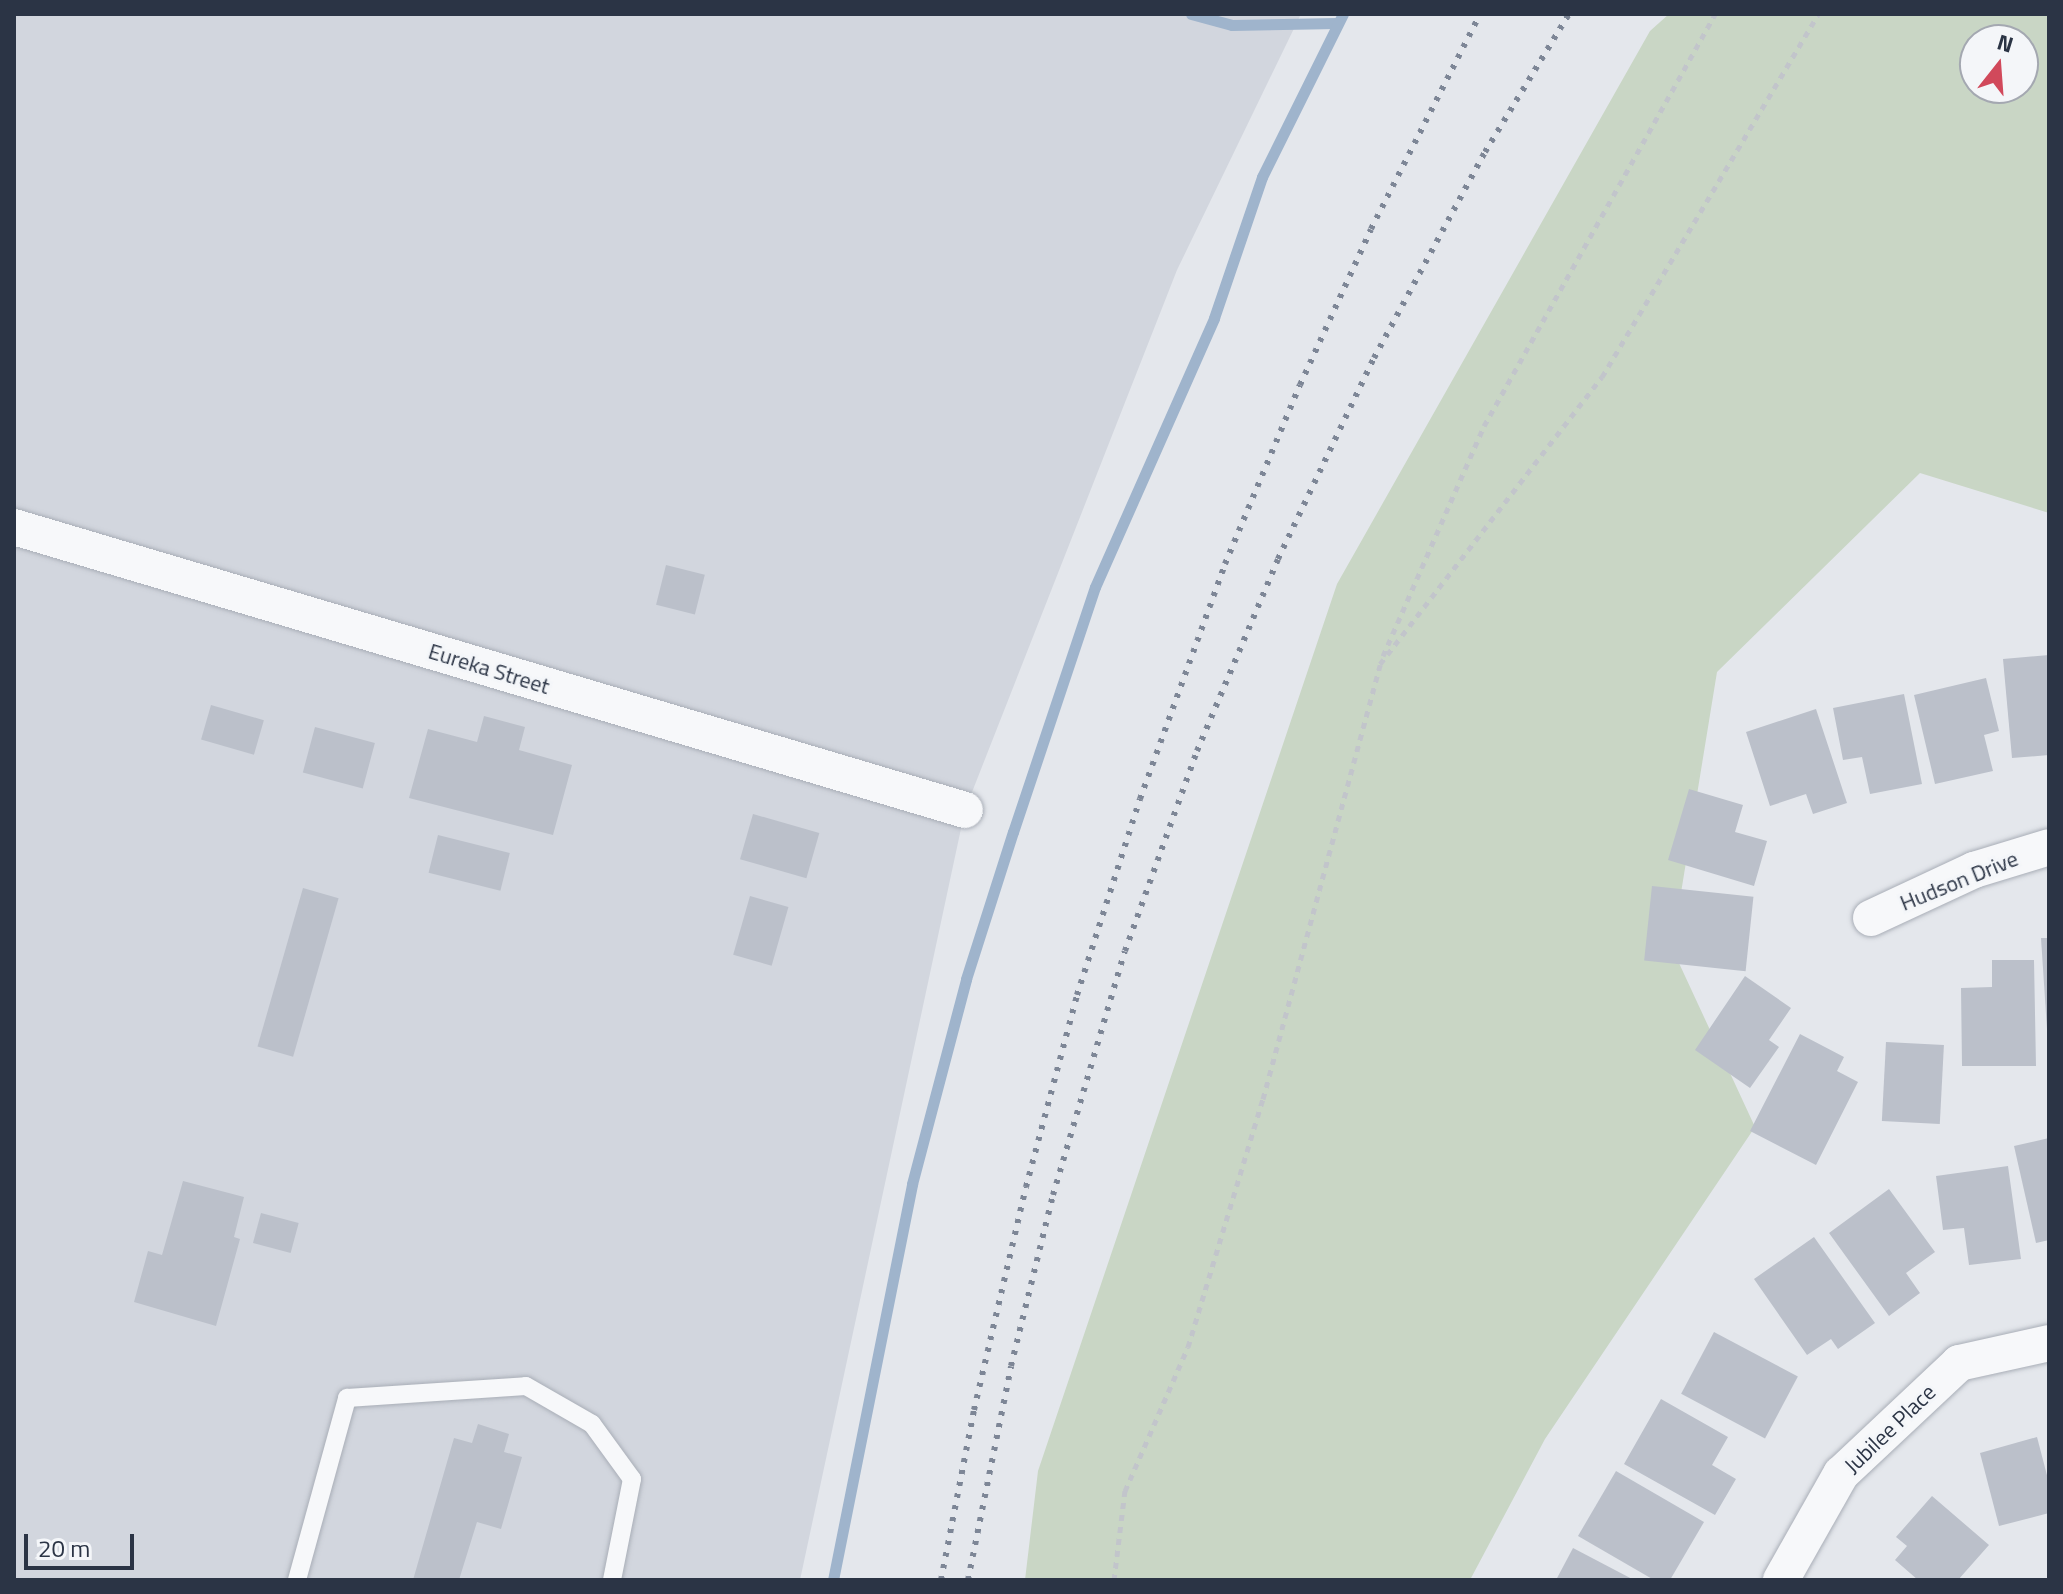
<!DOCTYPE html>
<style>
body{margin:0}
#map{position:relative;width:2063px;height:1594px;overflow:hidden;background:#e4e7ec;font-family:"Titillium Web",sans-serif}
div>[style]{position:absolute}
.built>*{inset:0;background:#d2d6de}
.green>*{inset:0;background:#c9d6c5}
.stream>*{height:11px;margin:-5.5px;padding:0 5.5px;transform-origin:5.5px;border-radius:5.5px;background:#9fb4cc}
.building>*{inset:0;background:#bbc0ca;transform-origin:0 0}
.path>*{height:5px;margin-top:-2.5px;transform-origin:0;background:repeating-linear-gradient(90deg,#c2c5cb 0 6px,transparent 0 12px)}
.roads{filter:drop-shadow(0 0 2px #a9aeb7) drop-shadow(0 0 2px #a9aeb7)}
.lane>*{height:18px;margin:-9px;padding:0 9px;transform-origin:9px;border-radius:9px;background:#f7f8fa}
.street>*{height:36px;margin:-18px;padding:0 18px;transform-origin:18px;border-radius:18px;background:#f7f8fa}
.rail>*{height:6px;margin-top:-3px;transform-origin:0;background:repeating-linear-gradient(90deg,#7d8696 0 4px,transparent 0 12px)}
span{translate:-50% -50%;white-space:nowrap;text-align:center;line-height:1.15;-webkit-text-stroke:6px #f4f6f9;paint-order:stroke}
.street-label{font-size:22px;color:#2b3445}
.frame{position:absolute;inset:0;border:16px solid #2b3445;pointer-events:none}
.north{position:absolute;left:1959px;top:24px;width:80px;height:80px;box-sizing:border-box;background:#f4f6f9;border:2px solid #a4a8b1;border-radius:50%;rotate:17deg;font-size:22px;font-weight:700;line-height:32px;text-align:center;color:#2b3445}
.north::after{content:'';display:block;margin:auto;width:28px;height:36px;background:#d1495b;clip-path:polygon(50% 0,100% 100%,50% 72%,0 100%)}
.scale{position:absolute;left:24px;top:1534px;width:110px;height:36px;box-sizing:border-box;border:4px solid #2b3445;border-top:0;padding-left:10px;font-size:24px;line-height:28px;white-space:nowrap;color:#2b3445;-webkit-text-stroke:6px #f4f6f9;paint-order:stroke}
</style>
<div id="map">
<div class="built">
<div style="clip-path:polygon(14px 14px,1301px 14px,1177px 270px,965px 810px,800px 1580px,14px 1580px)"></div>
</div>
<div class="green">
<div style="clip-path:polygon(evenodd,1669px 14px,2049px 14px,2049px 513px,1920px 473px,1717px 672px,1672px 948px,1755px 1127px,1545px 1439px,1470px 1580px,1025px 1580px,1038px 1471px,1337px 584px,1650px 31px,1669px 14px,1975px 40px,2023px 40px,2023px 88px,1975px 88px,1975px 40px)"></div>
</div>
<div class="stream">
<div style="left:1191px;top:14px;width:42px;rotate:15deg"></div>
<div style="left:1232px;top:25px;width:105px;rotate:-1.1deg"></div>
<div style="left:833px;top:1580px;width:404px;rotate:-78.7deg"></div>
<div style="left:912px;top:1184px;width:212px;rotate:-75.2deg"></div>
<div style="left:966px;top:979px;width:154px;rotate:-72.3deg"></div>
<div style="left:1013px;top:832px;width:258px;rotate:-71.5deg"></div>
<div style="left:1095px;top:587px;width:294px;rotate:-66.1deg"></div>
<div style="left:1214px;top:318px;width:149px;rotate:-71.2deg"></div>
<div style="left:1262px;top:177px;width:182px;rotate:-63.6deg"></div>
</div>
<div class="building">
<div style="left:666px;top:565px;width:40px;height:41px;rotate:14deg"></div>
<div style="clip-path:polygon(2049px 655px,2049px 755px,2012px 758px,2003px 659px)"></div>
<div style="clip-path:polygon(1986px 678px,1999px 731px,1984px 735px,1993px 771px,1935px 784px,1914px 695px)"></div>
<div style="clip-path:polygon(1904px 694px,1922px 784px,1870px 794px,1862px 757px,1843px 760px,1833px 708px)"></div>
<div style="left:211px;top:705px;width:55px;height:36px;rotate:16deg"></div>
<div style="clip-path:polygon(1816px 709px,1847px 803px,1813px 814px,1806px 794px,1770px 806px,1746px 732px)"></div>
<div style="clip-path:polygon(484px 716px,525px 727px,519px 750px,572px 765px,553px 835px,409px 798px,428px 729px,477px 742px)"></div>
<div style="left:315px;top:727px;width:62px;height:47px;rotate:15deg"></div>
<div style="clip-path:polygon(1689px 789px,1743px 805px,1735px 832px,1767px 841px,1754px 886px,1668px 860px)"></div>
<div style="left:753px;top:814px;width:69px;height:47px;rotate:16deg"></div>
<div style="left:438px;top:835px;width:74px;height:39px;rotate:14deg"></div>
<div style="left:1652px;top:886px;width:102px;height:75px;rotate:6deg"></div>
<div style="left:303px;top:888px;width:37px;height:165px;rotate:16deg"></div>
<div style="left:750px;top:896px;width:40px;height:61px;rotate:16deg"></div>
<div style="clip-path:polygon(2041px 938px,2049px 938px,2049px 1029px,2047px 1029px)"></div>
<div style="clip-path:polygon(1992px 960px,2034px 960px,2036px 1066px,1962px 1066px,1961px 988px,1992px 987px)"></div>
<div style="clip-path:polygon(1745px 976px,1791px 1008px,1769px 1040px,1779px 1047px,1750px 1088px,1695px 1050px)"></div>
<div style="clip-path:polygon(1800px 1034px,1844px 1057px,1837px 1071px,1858px 1082px,1816px 1165px,1750px 1131px)"></div>
<div style="left:1886px;top:1042px;width:58px;height:79px;rotate:3deg"></div>
<div style="clip-path:polygon(2049px 1138px,2049px 1240px,2036px 1243px,2014px 1146px)"></div>
<div style="clip-path:polygon(2008px 1166px,2021px 1259px,1969px 1265px,1964px 1228px,1943px 1230px,1936px 1176px)"></div>
<div style="clip-path:polygon(183px 1181px,244px 1197px,234px 1237px,240px 1239px,216px 1326px,134px 1302px,148px 1251px,162px 1255px)"></div>
<div style="clip-path:polygon(1889px 1189px,1935px 1252px,1906px 1273px,1920px 1293px,1889px 1316px,1829px 1233px)"></div>
<div style="left:261px;top:1213px;width:39px;height:31px;rotate:15deg"></div>
<div style="clip-path:polygon(1814px 1237px,1875px 1323px,1838px 1349px,1831px 1339px,1807px 1355px,1754px 1279px)"></div>
<div style="left:1714px;top:1332px;width:95px;height:70px;rotate:28deg"></div>
<div style="clip-path:polygon(1661px 1399px,1728px 1437px,1712px 1465px,1736px 1479px,1715px 1515px,1624px 1464px)"></div>
<div style="clip-path:polygon(478px 1424px,509px 1434px,504px 1452px,522px 1457px,501px 1529px,477px 1522px,459px 1580px,413px 1580px,454px 1438px,472px 1443px)"></div>
<div style="clip-path:polygon(2037px 1437px,2049px 1483px,2049px 1513px,1999px 1526px,1980px 1453px)"></div>
<div style="clip-path:polygon(1616px 1471px,1704px 1522px,1670px 1580px,1654px 1580px,1578px 1536px)"></div>
<div style="clip-path:polygon(1932px 1496px,1989px 1545px,1958px 1580px,1918px 1580px,1895px 1560px,1907px 1546px,1896px 1537px)"></div>
<div style="clip-path:polygon(1573px 1548px,1634px 1580px,1556px 1580px)"></div>
</div>
<div class="path">
<div style="left:1383px;top:656px;width:251px;rotate:-66.3deg"></div>
<div style="left:1484px;top:426px;width:472px;rotate:-60.7deg"></div>
<div style="left:1114px;top:1580px;width:90px;rotate:-83deg"></div>
<div style="left:1125px;top:1491px;width:157px;rotate:-66.4deg"></div>
<div style="left:1188px;top:1347px;width:259px;rotate:-73.2deg"></div>
<div style="left:1263px;top:1099px;width:450px;rotate:-74.9deg"></div>
<div style="left:1380px;top:664px;width:363px;rotate:-52.3deg"></div>
<div style="left:1602px;top:377px;width:422px;rotate:-59.2deg"></div>
</div>
<div class="roads">
<div class="lane">
<div style="left:297px;top:1580px;width:189px;rotate:-74.6deg"></div>
<div style="left:347px;top:1398px;width:179px;rotate:-3.8deg"></div>
<div style="left:526px;top:1386px;width:76px;rotate:29.9deg"></div>
<div style="left:592px;top:1424px;width:68px;rotate:54deg"></div>
<div style="left:632px;top:1479px;width:103px;rotate:101.2deg"></div>
</div>
<div class="street">
<div style="left:14px;top:527px;width:992px;rotate:16.57deg"></div>
<div style="left:1871px;top:918px;width:114px;rotate:-25deg"></div>
<div style="left:1974px;top:870px;width:78px;rotate:-17deg"></div>
<div style="left:1781px;top:1580px;width:122px;rotate:-60.5deg"></div>
<div style="left:1841px;top:1474px;width:162px;rotate:-43.2deg"></div>
<div style="left:1959px;top:1363px;width:92px;rotate:-12.5deg"></div>
</div>
</div>
<div class="rail">
<div style="left:941px;top:1580px;width:173px;rotate:-79deg"></div>
<div style="left:974px;top:1410px;width:229px;rotate:-76.9deg"></div>
<div style="left:1026px;top:1187px;width:199px;rotate:-75.1deg"></div>
<div style="left:1077px;top:995px;width:206px;rotate:-72.2deg"></div>
<div style="left:1140px;top:799px;width:250px;rotate:-70.1deg"></div>
<div style="left:1225px;top:564px;width:194px;rotate:-67.3deg"></div>
<div style="left:1300px;top:385px;width:171px;rotate:-65.5deg"></div>
<div style="left:1371px;top:229px;width:241px;rotate:-63.1deg"></div>
<div style="left:968px;top:1580px;width:218px;rotate:-78.6deg"></div>
<div style="left:1011px;top:1366px;width:176px;rotate:-76.2deg"></div>
<div style="left:1053px;top:1195px;width:254px;rotate:-73.6deg"></div>
<div style="left:1125px;top:951px;width:213px;rotate:-70.2deg"></div>
<div style="left:1197px;top:751px;width:208px;rotate:-67.1deg"></div>
<div style="left:1278px;top:559px;width:223px;rotate:-64.5deg"></div>
<div style="left:1374px;top:358px;width:234px;rotate:-61.7deg"></div>
<div style="left:1485px;top:152px;width:162px;rotate:-58.7deg"></div>
</div>
<div class="street-label">
<span style="left:489px;top:669px;rotate:17deg">Eureka Street</span>
<span style="left:1959px;top:881px;rotate:-22deg">Hudson Drive</span>
<span style="left:1890px;top:1429px;rotate:-44deg">Jubilee Place</span>
</div>
<div class="frame"></div>
<div class="north">N</div>
<div class="scale">20 m</div>
</div>
